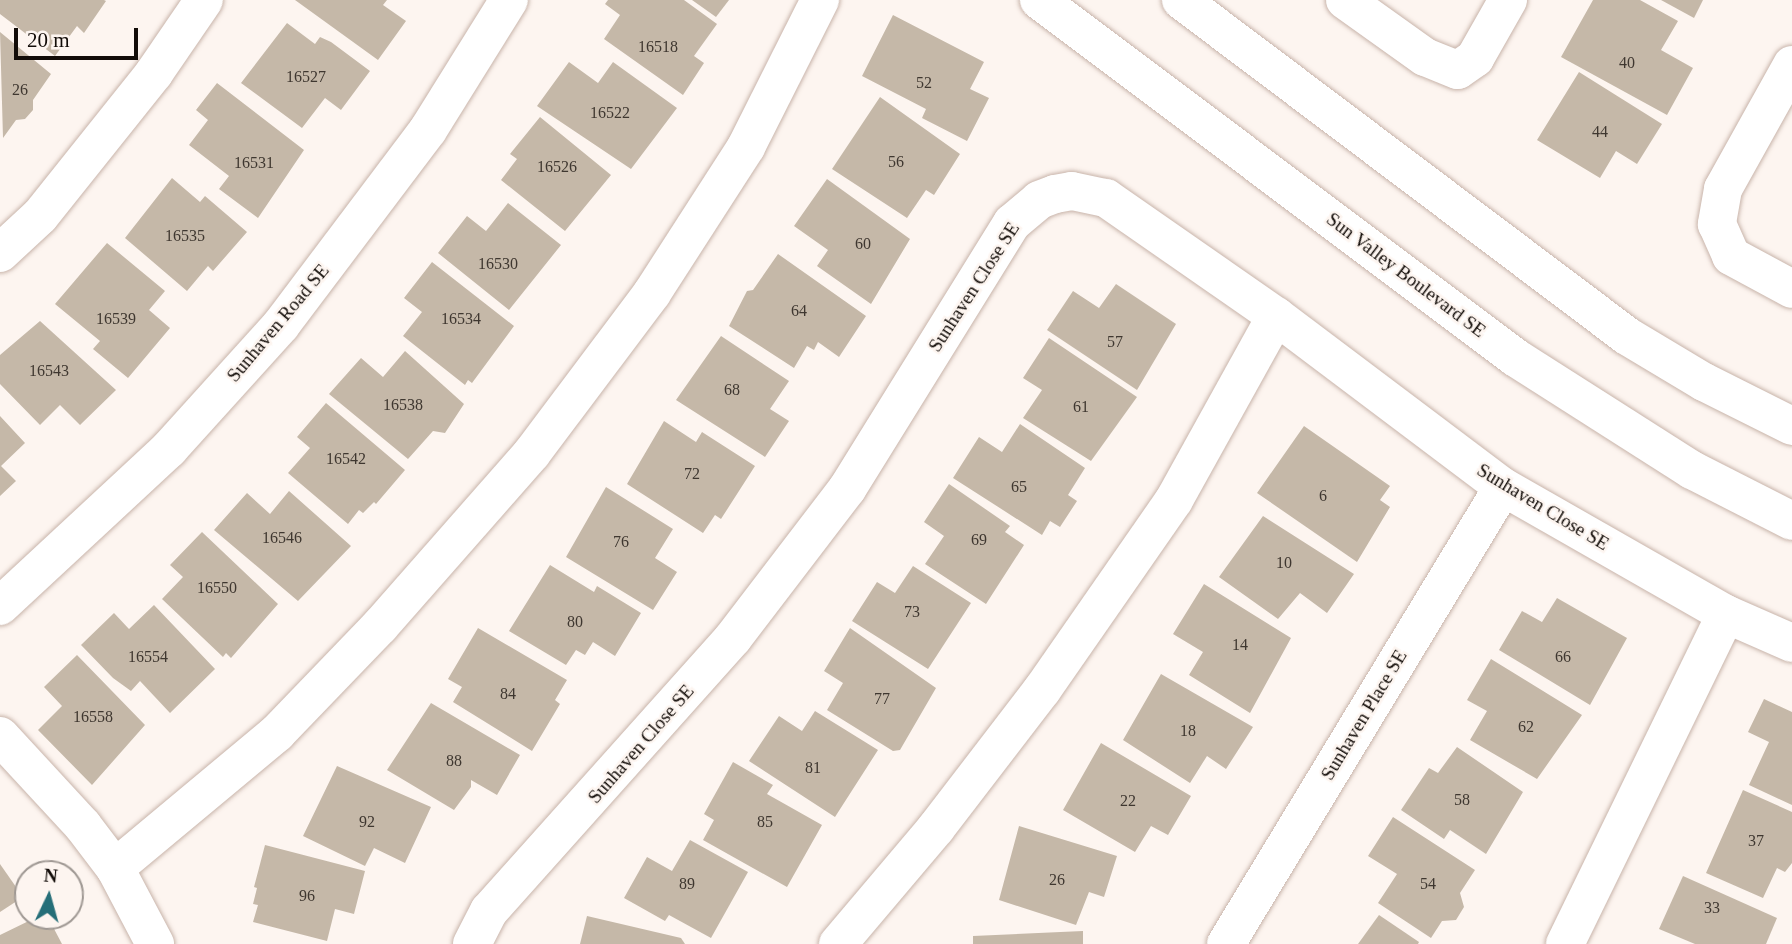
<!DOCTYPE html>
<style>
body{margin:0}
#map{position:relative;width:1792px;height:944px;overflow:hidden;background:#fdf5f0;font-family:"Times New Roman",serif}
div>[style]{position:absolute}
.building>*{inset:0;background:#c5b8a8}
.roads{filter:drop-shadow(0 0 2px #c8b4aa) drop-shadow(0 0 2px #c8b4aa)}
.minor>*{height:38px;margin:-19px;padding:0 19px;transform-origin:19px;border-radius:19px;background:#fff}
.major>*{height:38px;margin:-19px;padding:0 19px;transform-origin:19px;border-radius:19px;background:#fff}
span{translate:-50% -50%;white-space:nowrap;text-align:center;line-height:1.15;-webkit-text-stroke:5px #fdf5f0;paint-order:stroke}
.number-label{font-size:16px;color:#3f3730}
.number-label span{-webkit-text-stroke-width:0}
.street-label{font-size:19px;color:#120c08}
.north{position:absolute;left:14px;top:860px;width:70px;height:70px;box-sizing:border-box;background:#fdf5f0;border:2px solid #9f9893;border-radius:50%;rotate:5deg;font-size:19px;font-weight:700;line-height:28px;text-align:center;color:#120c08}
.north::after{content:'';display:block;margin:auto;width:24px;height:32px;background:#256e78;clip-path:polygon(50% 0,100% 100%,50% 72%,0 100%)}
.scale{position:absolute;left:14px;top:28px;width:124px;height:32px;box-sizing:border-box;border:4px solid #120c08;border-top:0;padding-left:9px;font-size:21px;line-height:24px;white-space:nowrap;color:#120c08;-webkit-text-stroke:5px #fdf5f0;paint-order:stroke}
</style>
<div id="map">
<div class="building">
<div style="clip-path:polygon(0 0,104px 0,106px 1px,84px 33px,77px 26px,55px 56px,0 14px)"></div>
<div style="clip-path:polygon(295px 0,387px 0,383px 5px,406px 21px,378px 60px)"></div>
<div style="clip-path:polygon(608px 0,684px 0,717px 24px,694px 56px,704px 63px,683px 95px,604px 39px,620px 15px,605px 4px)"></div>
<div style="clip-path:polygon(692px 0,729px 0,716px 17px)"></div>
<div style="clip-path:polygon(1593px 0,1640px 0,1678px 21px,1661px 50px,1693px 68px,1667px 115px,1561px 57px)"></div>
<div style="clip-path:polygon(1661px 0,1703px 0,1694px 18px)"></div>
<div style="clip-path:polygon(893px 15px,984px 62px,970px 89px,989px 98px,967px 141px,922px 118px,926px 109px,862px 76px)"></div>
<div style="clip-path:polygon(287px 23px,315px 44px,320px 37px,331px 42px,370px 71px,341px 110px,325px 98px,302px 128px,241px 83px)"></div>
<div style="clip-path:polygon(0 32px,51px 74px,33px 100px,33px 110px,25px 119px,16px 120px,3px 138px)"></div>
<div style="clip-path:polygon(569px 62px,598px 83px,613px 62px,677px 108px,631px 169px,537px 106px)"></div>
<div style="clip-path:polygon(1579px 72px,1662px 124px,1637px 164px,1616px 151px,1600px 178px,1537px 140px)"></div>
<div style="clip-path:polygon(217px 83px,304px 150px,258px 218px,219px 189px,229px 176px,189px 145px,208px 120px,196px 110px)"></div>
<div style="clip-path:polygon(880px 97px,960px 154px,934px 195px,926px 190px,907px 218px,832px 169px)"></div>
<div style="clip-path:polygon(540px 117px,611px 175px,565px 231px,501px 180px,517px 159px,510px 154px)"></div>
<div style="clip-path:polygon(172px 178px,200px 202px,205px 196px,247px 232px,213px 271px,208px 266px,187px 291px,125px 238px)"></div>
<div style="clip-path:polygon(827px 179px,910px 239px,871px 304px,817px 266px,828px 250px,794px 226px)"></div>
<div style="clip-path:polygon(508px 203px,561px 245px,509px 310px,438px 253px,467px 216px,486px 231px)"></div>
<div style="clip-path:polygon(107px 243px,165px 291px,149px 310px,170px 328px,128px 378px,93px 349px,100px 341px,55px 304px)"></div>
<div style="clip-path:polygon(778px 254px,866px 316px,839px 357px,818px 342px,814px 350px,807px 346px,794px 368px,729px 326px,747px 291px,753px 290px)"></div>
<div style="clip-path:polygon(432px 262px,514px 326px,472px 383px,468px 380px,465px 385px,403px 336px,422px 312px,404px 298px)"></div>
<div style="clip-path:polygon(1116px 284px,1176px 324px,1137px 390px,1047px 330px,1073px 291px,1099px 308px)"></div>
<div style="clip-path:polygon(40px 321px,116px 390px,80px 425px,60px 405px,40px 425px,0 384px,0 355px)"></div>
<div style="clip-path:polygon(721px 336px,789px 381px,770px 409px,789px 421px,765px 457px,676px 400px)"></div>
<div style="clip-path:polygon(1049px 338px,1137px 397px,1091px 461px,1023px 418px,1042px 390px,1023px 378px)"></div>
<div style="clip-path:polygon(405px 351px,464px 404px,445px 433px,433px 431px,408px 459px,329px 394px,361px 358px,383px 377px)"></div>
<div style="clip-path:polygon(326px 403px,405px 470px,376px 504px,374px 502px,363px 513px,359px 510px,348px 524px,288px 473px,310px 448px,297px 437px)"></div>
<div style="clip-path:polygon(0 416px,25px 443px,1px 466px,16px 481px,0 496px)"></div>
<div style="clip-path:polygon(664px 421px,696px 442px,702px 432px,755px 466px,721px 519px,715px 515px,703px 533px,627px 484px)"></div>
<div style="clip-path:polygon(1020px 424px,1085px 468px,1068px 495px,1077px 501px,1060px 527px,1050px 521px,1042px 535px,953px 478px,979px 437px,1002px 452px)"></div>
<div style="clip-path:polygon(1304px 426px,1390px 486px,1380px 500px,1390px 507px,1357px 562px,1257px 493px)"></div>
<div style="clip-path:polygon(949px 484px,1010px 526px,1005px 532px,1024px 545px,986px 604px,925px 564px,944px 536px,924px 522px)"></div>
<div style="clip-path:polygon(606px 487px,673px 529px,655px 558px,677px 572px,653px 610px,566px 557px)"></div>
<div style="clip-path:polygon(289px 491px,351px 546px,298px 601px,214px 530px,247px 493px,270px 514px)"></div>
<div style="clip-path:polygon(1263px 516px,1354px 574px,1327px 613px,1300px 593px,1278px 619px,1219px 577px)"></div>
<div style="clip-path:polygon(202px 532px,278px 604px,231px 658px,226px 653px,223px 657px,162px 599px,183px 577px,170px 565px)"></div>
<div style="clip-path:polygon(550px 565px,594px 592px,597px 586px,641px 613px,615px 656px,593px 642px,585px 655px,576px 650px,566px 665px,509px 631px)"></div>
<div style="clip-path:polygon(913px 566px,971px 603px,928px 669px,852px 621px,877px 582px,895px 593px)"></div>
<div style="clip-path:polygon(1204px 584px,1291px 638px,1250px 713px,1189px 675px,1203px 652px,1173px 634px)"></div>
<div style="clip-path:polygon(1557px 598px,1627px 638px,1590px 705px,1499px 650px,1522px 611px,1542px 622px)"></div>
<div style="clip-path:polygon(154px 605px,215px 669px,170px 713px,140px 681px,131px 691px,113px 678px,81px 645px,114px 613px,129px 629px)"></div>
<div style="clip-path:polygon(478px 628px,567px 680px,555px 700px,560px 704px,532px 751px,453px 702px,462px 687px,448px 679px)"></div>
<div style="clip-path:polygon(850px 628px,936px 688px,900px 750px,893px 751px,827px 710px,843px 683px,824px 671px)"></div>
<div style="clip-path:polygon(77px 655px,145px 725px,92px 785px,38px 730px,62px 706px,44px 687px)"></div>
<div style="clip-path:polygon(1491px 659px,1582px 715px,1537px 779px,1470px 740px,1487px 711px,1467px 700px)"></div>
<div style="clip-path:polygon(1161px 674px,1253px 727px,1226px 769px,1207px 756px,1190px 783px,1123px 740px)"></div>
<div style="clip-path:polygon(1764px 699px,1792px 712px,1792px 805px,1749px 785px,1769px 742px,1748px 732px)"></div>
<div style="clip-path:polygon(431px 703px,520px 755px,497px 795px,471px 780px,471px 787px,454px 810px,387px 770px)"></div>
<div style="clip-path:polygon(815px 711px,878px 750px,835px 817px,749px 761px,779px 716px,802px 731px)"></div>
<div style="clip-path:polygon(1101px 743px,1191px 796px,1168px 835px,1151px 826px,1135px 852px,1063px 810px)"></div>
<div style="clip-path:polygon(1457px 747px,1523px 792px,1486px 854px,1450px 830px,1444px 839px,1401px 810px,1429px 768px,1438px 773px)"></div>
<div style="clip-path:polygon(733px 762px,773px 785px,767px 794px,822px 825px,787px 887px,703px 840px,714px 820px,704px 814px)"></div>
<div style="clip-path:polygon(337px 766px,431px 807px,405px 863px,374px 848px,365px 866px,303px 836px)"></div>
<div style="clip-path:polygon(1743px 790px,1792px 812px,1792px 863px,1785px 872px,1777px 868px,1763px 898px,1706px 873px)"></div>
<div style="clip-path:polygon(1393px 817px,1475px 870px,1460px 893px,1464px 907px,1456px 920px,1442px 921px,1431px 938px,1378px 903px,1397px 874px,1368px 856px)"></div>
<div style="clip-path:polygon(1019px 826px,1117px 856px,1104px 897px,1089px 892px,1076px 925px,999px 900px)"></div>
<div style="clip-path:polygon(690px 840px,748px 872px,711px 938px,669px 915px,665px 921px,624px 898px,647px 857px,672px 871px)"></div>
<div style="clip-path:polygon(265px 845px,365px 871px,354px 914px,335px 909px,327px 941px,253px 922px,258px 905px,253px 904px,257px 888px,254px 887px)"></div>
<div style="clip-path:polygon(0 864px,23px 897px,0 912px)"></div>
<div style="clip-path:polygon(1683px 876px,1777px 918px,1766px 944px,1695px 944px,1659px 929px)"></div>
<div style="clip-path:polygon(1379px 915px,1419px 942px,1418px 944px,1358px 944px)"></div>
<div style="clip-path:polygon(39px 916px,46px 928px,52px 925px,62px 944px,0 944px,0 935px)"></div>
<div style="clip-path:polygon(587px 916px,681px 938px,685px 944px,580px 944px)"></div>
<div style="clip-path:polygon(1083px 931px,1083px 944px,973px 944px,973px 936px)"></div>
</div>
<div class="roads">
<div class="minor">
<div style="left:1345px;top:0;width:98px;rotate:35.5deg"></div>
<div style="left:1425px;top:57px;width:35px;rotate:22deg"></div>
<div style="left:1458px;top:70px;width:21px;rotate:-35deg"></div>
<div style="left:1475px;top:58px;width:67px;rotate:-60.4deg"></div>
<div style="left:1792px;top:65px;width:142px;rotate:119.1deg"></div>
<div style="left:1723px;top:189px;width:36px;rotate:100deg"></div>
<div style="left:1717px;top:224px;width:35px;rotate:66deg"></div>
<div style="left:1731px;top:256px;width:69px;rotate:28.4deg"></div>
<div style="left:0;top:253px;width:54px;rotate:-42.8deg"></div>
<div style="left:40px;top:216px;width:183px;rotate:-51.4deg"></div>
<div style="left:154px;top:73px;width:88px;rotate:-55.6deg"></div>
<div style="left:0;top:606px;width:231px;rotate:-42.9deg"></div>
<div style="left:169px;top:449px;width:167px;rotate:-47.9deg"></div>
<div style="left:281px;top:325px;width:244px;rotate:-53deg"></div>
<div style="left:428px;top:130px;width:153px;rotate:-58.1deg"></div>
<div style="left:0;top:736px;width:122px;rotate:47.3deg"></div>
<div style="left:83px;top:826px;width:53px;rotate:52.7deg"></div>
<div style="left:115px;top:868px;width:86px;rotate:62.2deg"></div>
<div style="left:115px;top:868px;width:211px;rotate:-39.8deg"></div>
<div style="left:277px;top:733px;width:149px;rotate:-46.1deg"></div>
<div style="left:380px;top:626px;width:230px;rotate:-48.7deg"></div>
<div style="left:532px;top:453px;width:200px;rotate:-53.1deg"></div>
<div style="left:652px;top:293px;width:174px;rotate:-57.2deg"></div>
<div style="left:746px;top:147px;width:165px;rotate:-63.3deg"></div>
<div style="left:472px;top:944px;width:37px;rotate:-63deg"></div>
<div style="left:489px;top:911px;width:366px;rotate:-48.2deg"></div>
<div style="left:733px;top:638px;width:188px;rotate:-52.6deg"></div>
<div style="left:847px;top:489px;width:313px;rotate:-58.2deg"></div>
<div style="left:1012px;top:223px;width:35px;rotate:-40deg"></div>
<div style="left:1039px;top:200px;width:17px;rotate:-21deg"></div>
<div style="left:1055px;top:194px;width:17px;rotate:-10deg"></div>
<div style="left:1072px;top:191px;width:35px;rotate:12deg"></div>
<div style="left:1106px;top:198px;width:207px;rotate:34.8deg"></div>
<div style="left:1276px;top:316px;width:284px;rotate:37deg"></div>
<div style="left:1503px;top:487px;width:257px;rotate:29.7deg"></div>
<div style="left:1726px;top:614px;width:72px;rotate:23.7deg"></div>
<div style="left:838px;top:944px;width:152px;rotate:-49.8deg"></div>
<div style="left:936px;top:828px;width:174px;rotate:-52.5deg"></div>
<div style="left:1042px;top:690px;width:231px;rotate:-55.2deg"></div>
<div style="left:1174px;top:500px;width:210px;rotate:-61deg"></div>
<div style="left:1226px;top:944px;width:534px;rotate:-58.78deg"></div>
<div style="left:1565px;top:944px;width:367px;rotate:-64deg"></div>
</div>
<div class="major">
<div style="left:1039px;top:0;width:596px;rotate:36.89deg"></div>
<div style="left:1516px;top:358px;width:209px;rotate:32.5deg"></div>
<div style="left:1692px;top:470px;width:112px;rotate:27deg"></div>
<div style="left:1181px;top:0;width:558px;rotate:36.99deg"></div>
<div style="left:1627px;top:336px;width:90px;rotate:30.9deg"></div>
<div style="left:1704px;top:382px;width:98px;rotate:26.6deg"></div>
</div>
</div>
<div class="number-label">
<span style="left:658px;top:47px">16518</span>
<span style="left:1627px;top:63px">40</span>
<span style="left:306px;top:77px">16527</span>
<span style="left:924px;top:83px">52</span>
<span style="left:20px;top:90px">26</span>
<span style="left:610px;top:113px">16522</span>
<span style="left:1600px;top:132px">44</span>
<span style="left:896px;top:162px">56</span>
<span style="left:254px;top:163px">16531</span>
<span style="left:557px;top:167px">16526</span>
<span style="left:185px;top:236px">16535</span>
<span style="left:863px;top:244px">60</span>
<span style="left:498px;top:264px">16530</span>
<span style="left:799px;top:311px">64</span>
<span style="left:116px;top:319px">16539</span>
<span style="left:461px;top:319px">16534</span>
<span style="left:1115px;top:342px">57</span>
<span style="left:49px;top:371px">16543</span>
<span style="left:732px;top:390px">68</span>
<span style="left:403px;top:405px">16538</span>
<span style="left:1081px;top:407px">61</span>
<span style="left:346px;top:459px">16542</span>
<span style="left:692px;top:474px">72</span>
<span style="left:1019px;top:487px">65</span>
<span style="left:1323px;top:496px">6</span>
<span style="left:282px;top:538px">16546</span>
<span style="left:979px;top:540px">69</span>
<span style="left:621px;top:542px">76</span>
<span style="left:1284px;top:563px">10</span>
<span style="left:217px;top:588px">16550</span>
<span style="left:912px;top:612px">73</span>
<span style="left:575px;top:622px">80</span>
<span style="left:1240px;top:645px">14</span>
<span style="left:148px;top:657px">16554</span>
<span style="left:1563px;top:657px">66</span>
<span style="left:508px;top:694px">84</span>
<span style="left:882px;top:699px">77</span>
<span style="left:93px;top:717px">16558</span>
<span style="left:1526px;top:727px">62</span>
<span style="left:1188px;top:731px">18</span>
<span style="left:454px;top:761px">88</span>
<span style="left:813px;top:768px">81</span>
<span style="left:1462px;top:800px">58</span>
<span style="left:1128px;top:801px">22</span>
<span style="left:367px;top:822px">92</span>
<span style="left:765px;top:822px">85</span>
<span style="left:1756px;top:841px">37</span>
<span style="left:1057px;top:880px">26</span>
<span style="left:687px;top:884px">89</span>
<span style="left:1428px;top:884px">54</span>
<span style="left:307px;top:896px">96</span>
<span style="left:1712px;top:908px">33</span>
</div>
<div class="street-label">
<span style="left:1406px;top:275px;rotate:37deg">Sun Valley Boulevard SE</span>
<span style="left:974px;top:287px;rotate:-57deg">Sunhaven Close SE</span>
<span style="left:278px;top:323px;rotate:-50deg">Sunhaven Road SE</span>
<span style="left:1543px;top:507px;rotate:31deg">Sunhaven Close SE</span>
<span style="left:1364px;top:715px;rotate:-59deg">Sunhaven Place SE</span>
<span style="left:641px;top:744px;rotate:-49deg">Sunhaven Close SE</span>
</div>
<div class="north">N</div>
<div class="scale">20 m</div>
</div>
